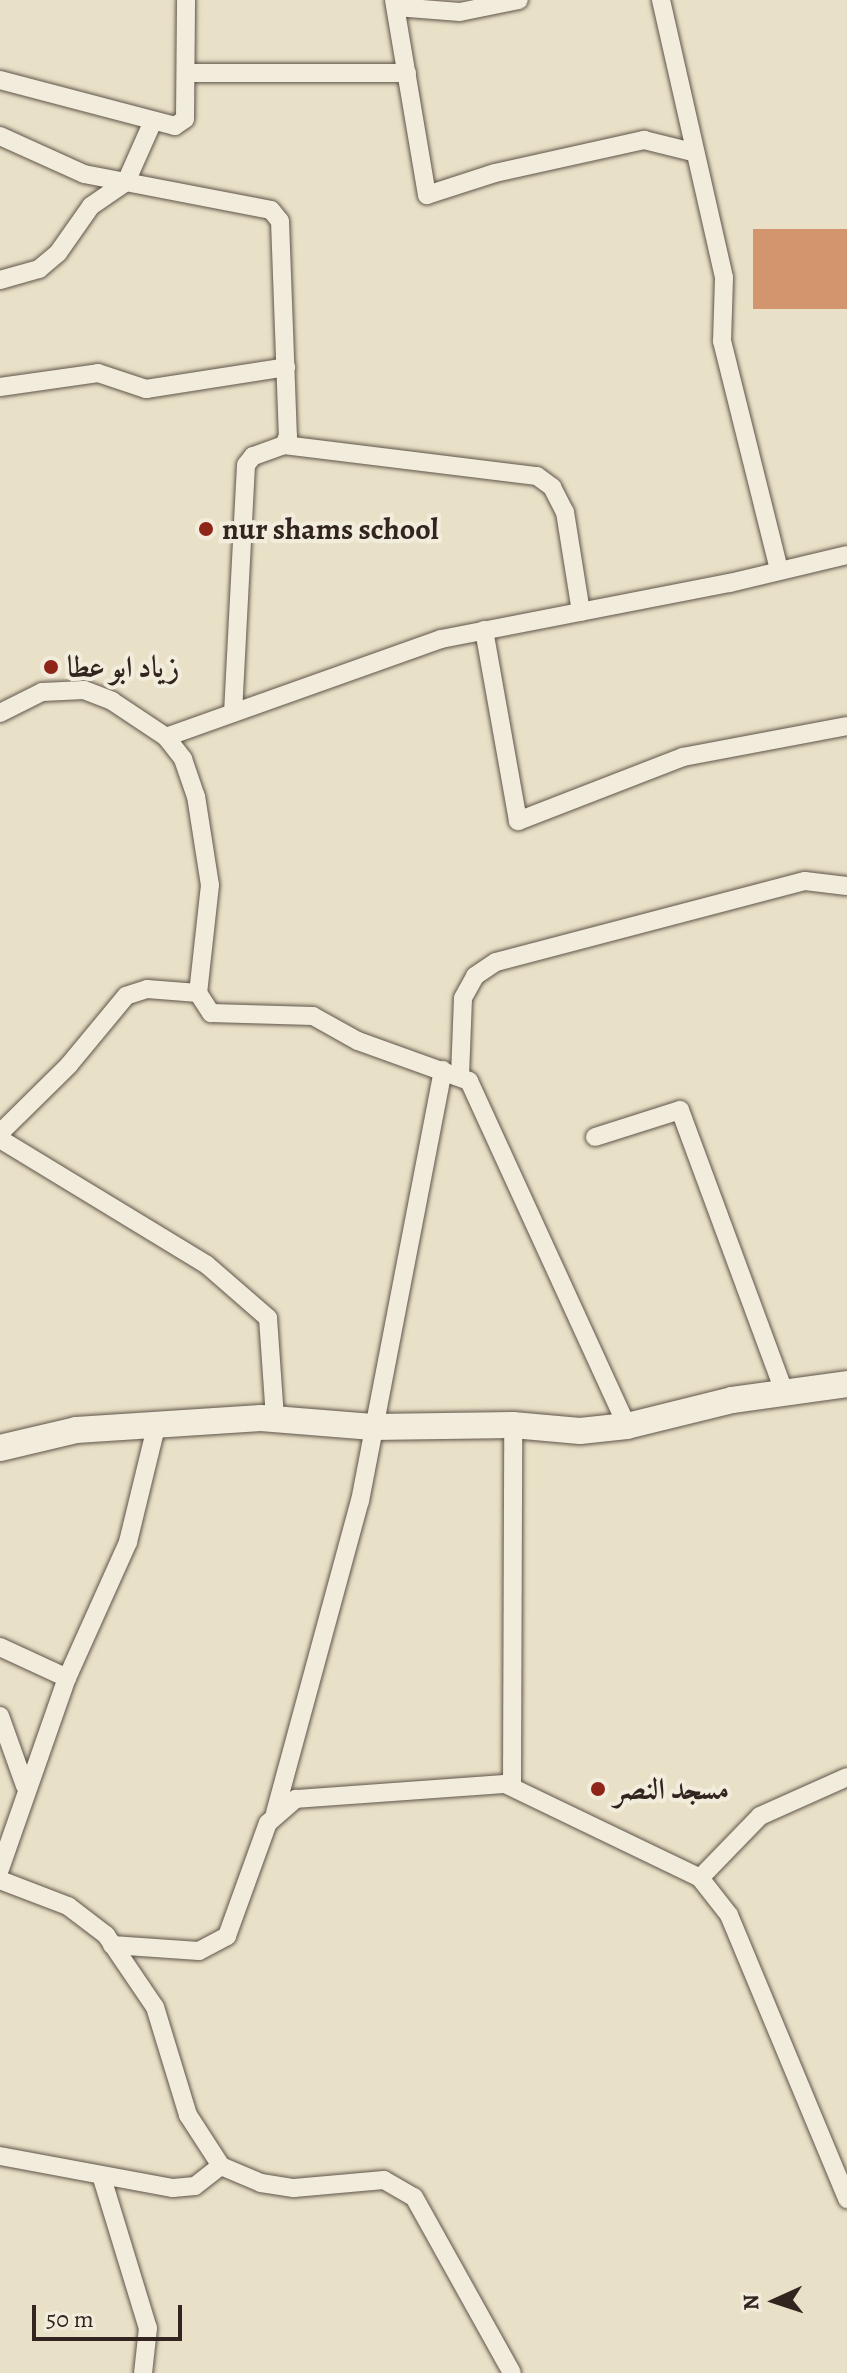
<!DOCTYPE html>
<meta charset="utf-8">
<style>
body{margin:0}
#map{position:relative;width:847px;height:2373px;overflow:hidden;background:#e9e1c7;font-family:Alegreya,Amiri,serif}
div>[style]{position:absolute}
.building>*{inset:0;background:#d2956d;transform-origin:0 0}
.roads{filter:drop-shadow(0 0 2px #60544a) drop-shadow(0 0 2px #60544a)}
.street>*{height:18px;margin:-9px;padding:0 9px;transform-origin:9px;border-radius:9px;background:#f1ecdb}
.secondary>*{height:26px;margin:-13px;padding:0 13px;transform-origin:13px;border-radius:13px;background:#f1ecdb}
.dots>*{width:22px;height:22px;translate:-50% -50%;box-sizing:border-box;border:4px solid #f1ecdb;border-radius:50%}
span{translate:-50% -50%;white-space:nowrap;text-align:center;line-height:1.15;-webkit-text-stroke:8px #f1ecdb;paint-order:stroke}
.poi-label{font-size:30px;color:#322520;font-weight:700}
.left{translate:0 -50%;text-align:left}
.north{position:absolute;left:735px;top:2261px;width:80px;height:80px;-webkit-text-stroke:6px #f1ecdb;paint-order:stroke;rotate:267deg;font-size:22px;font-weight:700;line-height:32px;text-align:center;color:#322520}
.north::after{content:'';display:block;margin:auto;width:28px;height:36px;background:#322520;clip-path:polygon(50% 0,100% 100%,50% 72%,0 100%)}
.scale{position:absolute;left:32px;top:2305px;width:150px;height:36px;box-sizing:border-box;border:4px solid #322520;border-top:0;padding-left:10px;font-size:24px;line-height:28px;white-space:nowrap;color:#322520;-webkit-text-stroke:6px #f1ecdb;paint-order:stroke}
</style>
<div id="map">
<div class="building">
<div style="left:847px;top:229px;width:80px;height:94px;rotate:90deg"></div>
</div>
<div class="roads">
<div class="street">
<div style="left:394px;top:0;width:198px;rotate:80.4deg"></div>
<div style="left:427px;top:195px;width:71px;rotate:-17.9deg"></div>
<div style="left:495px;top:173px;width:153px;rotate:-12.5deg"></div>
<div style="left:644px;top:140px;width:50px;rotate:13.8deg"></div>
<div style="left:661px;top:0;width:285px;rotate:77.2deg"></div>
<div style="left:724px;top:278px;width:63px;rotate:91.8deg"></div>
<div style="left:722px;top:341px;width:235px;rotate:76deg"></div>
<div style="left:396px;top:7px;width:64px;rotate:4.5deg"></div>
<div style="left:460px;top:12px;width:60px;rotate:-11.5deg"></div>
<div style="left:186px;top:73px;width:221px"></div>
<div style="left:0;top:80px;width:181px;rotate:14.7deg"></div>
<div style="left:175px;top:126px;width:12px;rotate:-35deg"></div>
<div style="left:185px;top:119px;width:119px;rotate:-89.5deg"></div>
<div style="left:0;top:136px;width:92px;rotate:24.3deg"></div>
<div style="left:84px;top:174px;width:190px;rotate:10.9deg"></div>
<div style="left:271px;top:210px;width:14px;rotate:51deg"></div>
<div style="left:280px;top:221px;width:215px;rotate:87.9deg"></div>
<div style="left:288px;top:436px;width:10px;rotate:114deg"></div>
<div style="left:284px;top:445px;width:33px;rotate:160deg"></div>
<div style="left:253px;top:456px;width:11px;rotate:128deg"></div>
<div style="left:246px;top:465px;width:248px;rotate:93deg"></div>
<div style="left:0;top:280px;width:41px;rotate:-15.8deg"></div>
<div style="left:39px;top:269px;width:25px;rotate:-40deg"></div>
<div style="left:58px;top:253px;width:57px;rotate:-54.9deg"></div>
<div style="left:91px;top:206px;width:42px;rotate:-34.4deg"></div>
<div style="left:126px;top:182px;width:67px;rotate:-66.1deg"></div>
<div style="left:0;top:387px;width:99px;rotate:-8.1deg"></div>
<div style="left:98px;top:373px;width:51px;rotate:18.4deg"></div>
<div style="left:146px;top:389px;width:142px;rotate:-8.9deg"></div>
<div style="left:284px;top:445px;width:255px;rotate:7deg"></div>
<div style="left:537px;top:476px;width:19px;rotate:36deg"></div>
<div style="left:552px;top:487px;width:28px;rotate:63deg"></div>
<div style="left:565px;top:512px;width:101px;rotate:80.9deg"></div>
<div style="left:484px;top:630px;width:194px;rotate:79.9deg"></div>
<div style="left:518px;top:821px;width:177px;rotate:-21.2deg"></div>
<div style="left:683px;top:757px;width:167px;rotate:-10.7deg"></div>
<div style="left:0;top:713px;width:47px;rotate:-26.6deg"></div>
<div style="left:42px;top:692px;width:42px;rotate:-2.7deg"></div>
<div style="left:84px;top:690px;width:30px;rotate:21deg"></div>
<div style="left:112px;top:701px;width:65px;rotate:33.7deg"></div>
<div style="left:166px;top:737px;width:28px;rotate:52deg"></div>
<div style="left:183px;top:759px;width:39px;rotate:71deg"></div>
<div style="left:196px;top:796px;width:90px;rotate:81.1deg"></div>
<div style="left:210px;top:885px;width:109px;rotate:96.3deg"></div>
<div style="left:198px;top:993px;width:51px;rotate:-175.5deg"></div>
<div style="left:147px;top:989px;width:22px;rotate:162deg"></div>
<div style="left:126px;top:996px;width:89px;rotate:129.6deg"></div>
<div style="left:69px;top:1065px;width:97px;rotate:135.4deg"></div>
<div style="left:166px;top:737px;width:292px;rotate:-19.6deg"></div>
<div style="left:441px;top:639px;width:294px;rotate:-11deg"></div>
<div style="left:730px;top:583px;width:120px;rotate:-13.5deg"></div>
<div style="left:198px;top:993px;width:24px;rotate:57deg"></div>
<div style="left:211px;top:1013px;width:102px;rotate:1.7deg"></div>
<div style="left:313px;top:1016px;width:51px;rotate:29.1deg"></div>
<div style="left:358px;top:1041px;width:118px;rotate:19.8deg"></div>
<div style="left:469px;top:1081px;width:379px;rotate:65.4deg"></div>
<div style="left:460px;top:1076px;width:78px;rotate:-87.8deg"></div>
<div style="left:463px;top:998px;width:25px;rotate:-61deg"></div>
<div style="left:475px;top:976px;width:25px;rotate:-34deg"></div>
<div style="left:496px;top:962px;width:319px;rotate:-14.7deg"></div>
<div style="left:805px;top:881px;width:42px;rotate:6.8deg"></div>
<div style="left:595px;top:1137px;width:89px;rotate:-17.6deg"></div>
<div style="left:680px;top:1110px;width:300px;rotate:69.7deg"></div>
<div style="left:0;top:1139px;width:242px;rotate:31.3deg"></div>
<div style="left:207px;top:1265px;width:81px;rotate:41deg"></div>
<div style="left:268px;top:1318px;width:101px;rotate:86deg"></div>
<div style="left:0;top:1647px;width:74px;rotate:24.8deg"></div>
<div style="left:0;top:1716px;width:74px;rotate:70.3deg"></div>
<div style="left:512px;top:1785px;width:360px;rotate:-89.8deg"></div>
<div style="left:275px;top:1813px;width:323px;rotate:-74.8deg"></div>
<div style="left:360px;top:1501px;width:439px;rotate:-79.1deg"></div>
<div style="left:0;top:1869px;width:202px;rotate:-70.7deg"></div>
<div style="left:67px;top:1678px;width:149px;rotate:-65.8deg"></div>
<div style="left:128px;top:1542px;width:118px;rotate:-76.3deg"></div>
<div style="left:700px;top:1878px;width:47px;rotate:51.9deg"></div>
<div style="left:729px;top:1915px;width:308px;rotate:67.4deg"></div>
<div style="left:0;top:1880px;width:73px;rotate:20.9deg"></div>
<div style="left:68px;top:1906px;width:48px;rotate:37.3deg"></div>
<div style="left:106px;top:1935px;width:87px;rotate:55.8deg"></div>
<div style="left:155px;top:2007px;width:113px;rotate:73deg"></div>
<div style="left:188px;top:2115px;width:61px;rotate:57.1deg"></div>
<div style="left:221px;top:2166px;width:43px;rotate:23deg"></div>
<div style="left:261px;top:2183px;width:33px;rotate:9deg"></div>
<div style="left:294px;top:2188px;width:90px;rotate:-5.1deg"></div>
<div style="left:384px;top:2180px;width:34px;rotate:30deg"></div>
<div style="left:414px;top:2197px;width:201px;rotate:60.9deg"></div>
<div style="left:112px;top:1945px;width:87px;rotate:3.9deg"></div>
<div style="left:199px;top:1951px;width:32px;rotate:-28deg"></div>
<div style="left:227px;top:1936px;width:120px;rotate:-70.1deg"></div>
<div style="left:268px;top:1823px;width:37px;rotate:-41deg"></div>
<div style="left:296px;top:1799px;width:210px;rotate:-4.1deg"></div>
<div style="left:505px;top:1784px;width:216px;rotate:25.7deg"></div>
<div style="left:700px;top:1878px;width:86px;rotate:-45.9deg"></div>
<div style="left:760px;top:1816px;width:95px;rotate:-24.1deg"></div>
<div style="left:0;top:2156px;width:176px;rotate:10.5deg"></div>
<div style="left:173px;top:2188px;width:22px;rotate:-5deg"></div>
<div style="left:195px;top:2186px;width:33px;rotate:-38deg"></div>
<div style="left:102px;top:2178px;width:157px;rotate:73deg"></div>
<div style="left:148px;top:2328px;width:45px;rotate:96.3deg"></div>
</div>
<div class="secondary">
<div style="left:0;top:1448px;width:78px;rotate:-13.3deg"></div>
<div style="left:76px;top:1430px;width:185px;rotate:-3.7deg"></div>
<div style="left:261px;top:1418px;width:112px;rotate:4.6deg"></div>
<div style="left:373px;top:1427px;width:140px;rotate:-0.8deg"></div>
<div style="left:513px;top:1425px;width:67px;rotate:5.1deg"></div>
<div style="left:580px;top:1431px;width:47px;rotate:-6.1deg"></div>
<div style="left:627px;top:1426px;width:108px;rotate:-13.9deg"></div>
<div style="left:732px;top:1400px;width:116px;rotate:-7.9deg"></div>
</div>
</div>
<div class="dots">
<div style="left:206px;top:529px;background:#8f2418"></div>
<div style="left:51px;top:667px;background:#8f2418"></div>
<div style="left:598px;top:1789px;background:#8f2418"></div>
</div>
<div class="poi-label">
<span class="left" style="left:222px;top:529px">nur shams school</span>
<span class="left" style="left:67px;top:667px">زياد ابو عطا</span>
<span class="left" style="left:614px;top:1789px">مسجد النصر</span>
</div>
<div class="north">N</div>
<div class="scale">50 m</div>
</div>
